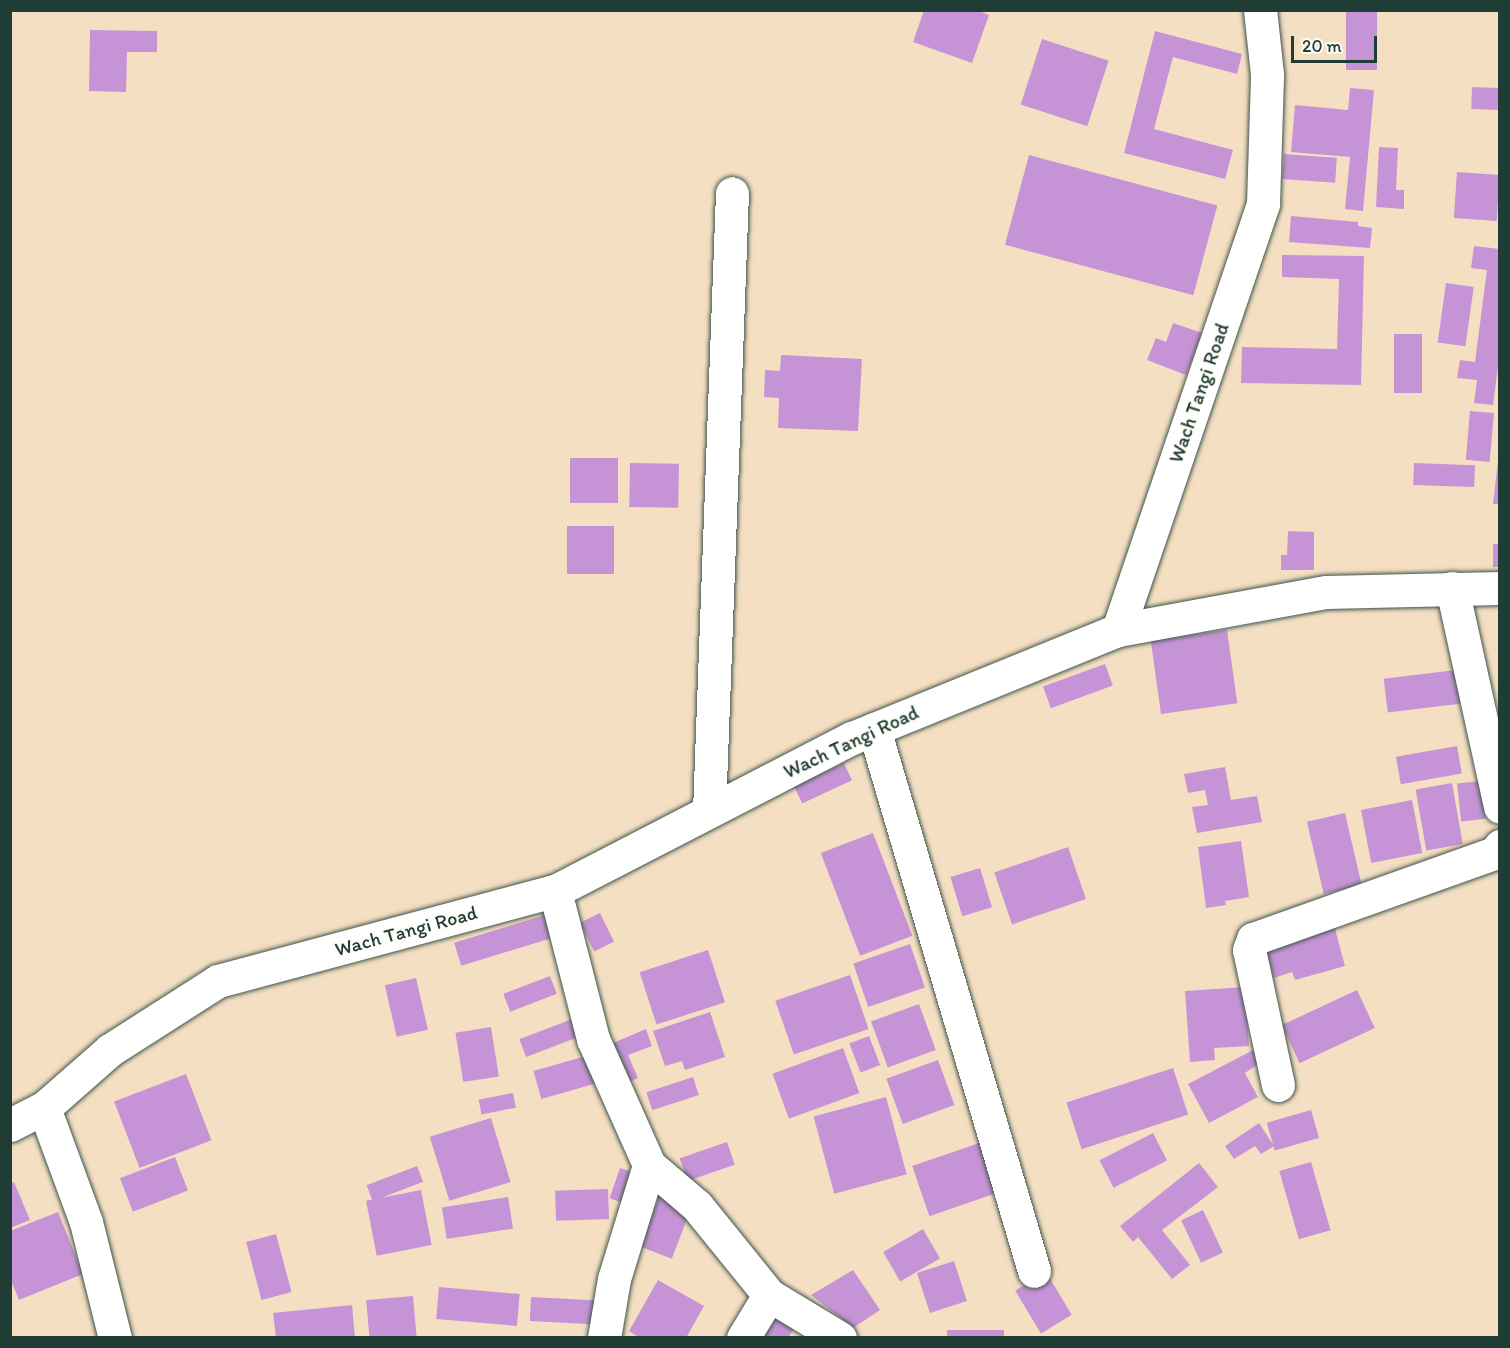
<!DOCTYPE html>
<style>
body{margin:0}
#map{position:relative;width:1510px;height:1348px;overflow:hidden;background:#f5dfc3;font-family:Itim,sans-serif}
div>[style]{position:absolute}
.building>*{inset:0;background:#c694d6;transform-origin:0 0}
.roads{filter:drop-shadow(0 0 2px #3f5549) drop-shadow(0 0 2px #3f5549)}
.minor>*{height:33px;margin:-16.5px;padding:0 16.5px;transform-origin:16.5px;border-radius:16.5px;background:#fff}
.major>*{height:33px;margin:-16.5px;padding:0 16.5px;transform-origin:16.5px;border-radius:16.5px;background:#fff}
span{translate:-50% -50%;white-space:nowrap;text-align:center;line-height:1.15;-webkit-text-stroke:4.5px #fdfcf7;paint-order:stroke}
.street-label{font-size:20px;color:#1f3d34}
.frame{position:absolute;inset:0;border:12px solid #1f3d34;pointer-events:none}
.scale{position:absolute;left:1291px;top:36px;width:86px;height:27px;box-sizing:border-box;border:3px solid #1f3d34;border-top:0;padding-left:8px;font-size:18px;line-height:21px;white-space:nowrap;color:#1f3d34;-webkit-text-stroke:4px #fdfcf7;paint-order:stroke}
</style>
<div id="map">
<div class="building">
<div style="clip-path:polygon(924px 10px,977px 10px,989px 15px,972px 63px,913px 42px)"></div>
<div style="left:1346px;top:10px;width:31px;height:60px"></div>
<div style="clip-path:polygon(90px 30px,157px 31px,157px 52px,127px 52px,126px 92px,89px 91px)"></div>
<div style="clip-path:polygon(1155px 31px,1242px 54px,1237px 74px,1173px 57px,1154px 129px,1233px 150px,1225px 179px,1124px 153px)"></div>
<div style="left:1042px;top:39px;width:70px;height:69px;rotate:18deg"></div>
<div style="left:1472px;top:87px;width:28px;height:22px;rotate:2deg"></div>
<div style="clip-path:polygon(1350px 88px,1374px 90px,1363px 211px,1345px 209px,1350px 157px,1291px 152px,1295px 105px,1348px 110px)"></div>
<div style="clip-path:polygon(1379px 147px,1398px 148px,1396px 190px,1404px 190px,1404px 209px,1376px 207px)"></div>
<div style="left:1284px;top:154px;width:53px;height:25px;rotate:4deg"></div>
<div style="left:1029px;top:155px;width:195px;height:93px;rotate:15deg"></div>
<div style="left:1457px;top:172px;width:43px;height:46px;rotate:4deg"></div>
<div style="clip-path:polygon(1291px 216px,1358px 222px,1358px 226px,1372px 228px,1370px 248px,1289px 242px)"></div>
<div style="clip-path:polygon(1474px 246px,1500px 249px,1500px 351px,1493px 405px,1474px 403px,1477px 380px,1457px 378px,1460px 360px,1475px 362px,1487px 270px,1471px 268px)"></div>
<div style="clip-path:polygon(1282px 255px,1364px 256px,1361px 385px,1241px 383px,1242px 347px,1337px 349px,1339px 279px,1282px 277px)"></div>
<div style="left:1446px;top:283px;width:28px;height:60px;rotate:8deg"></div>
<div style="clip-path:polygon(1173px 323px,1202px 333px,1186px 375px,1147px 360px,1156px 338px,1166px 342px)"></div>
<div style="left:1394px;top:334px;width:28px;height:59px"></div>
<div style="clip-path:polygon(781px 355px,862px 359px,858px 431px,778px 428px,779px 398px,764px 397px,765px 370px,780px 371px)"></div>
<div style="left:1470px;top:411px;width:24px;height:49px;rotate:5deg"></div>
<div style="left:570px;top:458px;width:48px;height:45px"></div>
<div style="clip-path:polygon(1498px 461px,1500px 461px,1500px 504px,1493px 504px)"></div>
<div style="left:630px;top:463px;width:49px;height:44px;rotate:1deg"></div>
<div style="left:1414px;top:463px;width:61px;height:22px;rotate:2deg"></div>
<div style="left:614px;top:526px;width:48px;height:47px;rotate:90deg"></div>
<div style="clip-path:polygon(1288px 531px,1314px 532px,1314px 570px,1281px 570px,1281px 555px,1287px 555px)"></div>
<div style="left:1493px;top:544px;width:7px;height:23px"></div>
<div style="left:1227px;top:630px;width:74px;height:77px;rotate:82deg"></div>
<div style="left:1105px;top:664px;width:23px;height:66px;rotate:70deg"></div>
<div style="left:1464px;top:669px;width:34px;height:81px;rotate:83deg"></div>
<div style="left:1457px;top:746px;width:28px;height:62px;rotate:80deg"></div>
<div style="left:844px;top:763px;width:19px;height:55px;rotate:65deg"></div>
<div style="clip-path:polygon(1225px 767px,1231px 800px,1257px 796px,1262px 822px,1197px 833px,1192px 807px,1208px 805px,1205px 790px,1188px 793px,1184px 774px)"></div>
<div style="left:1482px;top:781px;width:38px;height:25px;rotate:84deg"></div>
<div style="left:1452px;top:783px;width:62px;height:37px;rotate:80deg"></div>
<div style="left:1412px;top:800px;width:54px;height:52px;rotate:79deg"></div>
<div style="left:1345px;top:813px;width:74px;height:39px;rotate:77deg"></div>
<div style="left:873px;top:833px;width:110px;height:56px;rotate:69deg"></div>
<div style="clip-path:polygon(1241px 841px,1249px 897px,1225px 901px,1226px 905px,1206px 908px,1198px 847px)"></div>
<div style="left:1068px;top:847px;width:55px;height:78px;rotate:71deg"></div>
<div style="left:980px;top:868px;width:41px;height:31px;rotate:73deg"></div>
<div style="left:600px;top:913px;width:32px;height:22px;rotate:64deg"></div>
<div style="left:545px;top:915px;width:24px;height:95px;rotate:73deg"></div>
<div style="clip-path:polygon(1334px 925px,1345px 966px,1295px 980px,1292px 972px,1274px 978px,1264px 945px)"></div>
<div style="left:910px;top:944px;width:46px;height:60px;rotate:71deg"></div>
<div style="left:708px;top:950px;width:55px;height:72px;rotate:72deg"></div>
<div style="left:850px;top:975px;width:57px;height:79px;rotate:71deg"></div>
<div style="left:550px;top:976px;width:19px;height:50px;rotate:69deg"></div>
<div style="left:416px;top:978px;width:53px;height:32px;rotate:77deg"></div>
<div style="clip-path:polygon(1245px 987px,1249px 1046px,1214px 1048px,1215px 1060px,1190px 1062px,1185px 991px)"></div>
<div style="left:1357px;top:990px;width:42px;height:83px;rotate:65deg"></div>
<div style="left:919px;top:1004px;width:49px;height:51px;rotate:70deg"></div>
<div style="clip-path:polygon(710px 1012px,725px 1057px,685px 1070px,682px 1061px,665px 1066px,653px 1031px)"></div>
<div style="left:580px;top:1016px;width:19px;height:65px;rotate:69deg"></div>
<div style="left:491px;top:1027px;width:50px;height:36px;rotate:81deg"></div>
<div style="clip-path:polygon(646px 1029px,652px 1046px,628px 1055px,638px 1078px,629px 1082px,613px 1043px)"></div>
<div style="left:869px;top:1036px;width:31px;height:21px;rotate:69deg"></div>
<div style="clip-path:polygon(1259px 1047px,1264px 1060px,1245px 1073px,1258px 1097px,1209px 1123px,1188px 1084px)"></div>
<div style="left:843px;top:1048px;width:48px;height:75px;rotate:70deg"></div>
<div style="left:593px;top:1054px;width:29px;height:62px;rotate:74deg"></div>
<div style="left:938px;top:1060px;width:48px;height:55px;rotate:70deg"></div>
<div style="left:1173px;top:1068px;width:49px;height:112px;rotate:72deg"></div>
<div style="left:186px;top:1074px;width:71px;height:77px;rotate:69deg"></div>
<div style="left:693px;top:1077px;width:19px;height:49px;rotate:72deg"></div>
<div style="left:513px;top:1093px;width:15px;height:35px;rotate:79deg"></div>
<div style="left:886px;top:1097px;width:80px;height:75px;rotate:75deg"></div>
<div style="left:1311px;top:1110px;width:29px;height:46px;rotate:74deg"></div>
<div style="left:491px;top:1118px;width:67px;height:64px;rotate:73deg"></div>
<div style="clip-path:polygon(1259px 1123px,1274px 1146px,1261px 1154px,1255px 1146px,1234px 1159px,1225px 1146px)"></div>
<div style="left:1153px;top:1133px;width:31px;height:60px;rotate:63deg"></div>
<div style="left:985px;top:1141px;width:53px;height:77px;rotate:71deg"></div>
<div style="left:727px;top:1142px;width:24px;height:50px;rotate:71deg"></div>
<div style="left:175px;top:1157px;width:36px;height:59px;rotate:69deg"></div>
<div style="left:1311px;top:1162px;width:71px;height:33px;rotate:74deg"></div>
<div style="clip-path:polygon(1199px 1163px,1218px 1187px,1162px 1230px,1190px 1265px,1172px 1279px,1138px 1237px,1133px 1242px,1120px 1226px)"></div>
<div style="left:417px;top:1166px;width:17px;height:54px;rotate:69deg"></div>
<div style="left:620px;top:1168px;width:18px;height:32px;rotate:19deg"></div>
<div style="clip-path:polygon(14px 1182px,30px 1220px,10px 1228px,10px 1184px)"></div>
<div style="left:608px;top:1189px;width:30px;height:53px;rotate:88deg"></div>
<div style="left:421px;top:1190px;width:56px;height:56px;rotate:79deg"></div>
<div style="left:508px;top:1197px;width:32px;height:67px;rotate:81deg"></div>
<div style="left:659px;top:1197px;width:34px;height:53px;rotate:21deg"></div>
<div style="left:1203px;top:1210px;width:47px;height:24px;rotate:65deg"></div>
<div style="clip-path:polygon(58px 1212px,83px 1274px,19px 1300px,10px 1278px,10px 1231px)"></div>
<div style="left:923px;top:1229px;width:34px;height:46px;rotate:60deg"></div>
<div style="left:276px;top:1234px;width:60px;height:31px;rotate:75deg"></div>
<div style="left:954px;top:1261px;width:42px;height:39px;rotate:72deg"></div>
<div style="clip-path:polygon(853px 1270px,880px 1310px,853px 1328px,811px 1295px)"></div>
<div style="left:1046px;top:1272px;width:50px;height:36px;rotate:59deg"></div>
<div style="clip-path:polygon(658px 1280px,704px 1306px,686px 1338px,640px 1338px,629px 1331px)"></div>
<div style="left:439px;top:1287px;width:81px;height:32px;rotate:5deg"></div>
<div style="left:413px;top:1296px;width:42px;height:47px;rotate:85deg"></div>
<div style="left:531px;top:1297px;width:68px;height:24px;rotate:3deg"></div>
<div style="clip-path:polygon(352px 1305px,355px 1338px,276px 1338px,273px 1313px)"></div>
<div style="clip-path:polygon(772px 1313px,794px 1328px,788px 1338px,757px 1338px)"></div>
<div style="left:947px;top:1330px;width:57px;height:8px"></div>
</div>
<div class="roads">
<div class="minor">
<div style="left:1452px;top:588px;width:224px;rotate:77.6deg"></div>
<div style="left:1118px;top:630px;width:211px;rotate:-10.4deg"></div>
<div style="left:1326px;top:592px;width:174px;rotate:-1.3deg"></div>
<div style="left:874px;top:729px;width:565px;rotate:73.55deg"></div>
<div style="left:709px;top:811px;width:618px;rotate:-87.87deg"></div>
<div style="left:555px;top:891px;width:153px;rotate:75.6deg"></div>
<div style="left:593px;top:1039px;width:138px;rotate:66deg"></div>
<div style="left:649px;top:1165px;width:63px;rotate:40.5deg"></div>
<div style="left:697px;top:1206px;width:114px;rotate:51deg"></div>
<div style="left:769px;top:1295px;width:83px;rotate:31.2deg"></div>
<div style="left:1278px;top:1085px;width:138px;rotate:-102.1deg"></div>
<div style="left:1249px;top:950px;width:12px;rotate:-70deg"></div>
<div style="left:1253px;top:939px;width:257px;rotate:-19.6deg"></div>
<div style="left:1495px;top:853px;width:9px;rotate:-54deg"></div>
<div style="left:44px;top:1108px;width:121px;rotate:69.8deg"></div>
<div style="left:86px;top:1222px;width:120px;rotate:76deg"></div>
<div style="left:604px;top:1338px;width:60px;rotate:-80.4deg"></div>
<div style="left:614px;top:1279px;width:119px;rotate:-72.9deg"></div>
<div style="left:743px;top:1338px;width:50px;rotate:-58.8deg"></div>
</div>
<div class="major">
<div style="left:10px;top:1125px;width:38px;rotate:-27deg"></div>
<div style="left:44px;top:1108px;width:88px;rotate:-41.3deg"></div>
<div style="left:110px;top:1050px;width:128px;rotate:-32.6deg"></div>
<div style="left:218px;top:981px;width:349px;rotate:-15deg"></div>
<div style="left:555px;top:891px;width:334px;rotate:-27.3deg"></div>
<div style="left:852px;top:738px;width:287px;rotate:-22.1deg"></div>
<div style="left:1118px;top:630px;width:450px;rotate:-71.2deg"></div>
<div style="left:1263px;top:204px;width:130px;rotate:-88.2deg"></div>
<div style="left:1267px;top:74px;width:64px;rotate:-96.2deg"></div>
</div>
</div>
<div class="street-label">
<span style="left:1199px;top:393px;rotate:-71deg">Wach Tangi Road</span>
<span style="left:851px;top:742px;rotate:-25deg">Wach Tangi Road</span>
<span style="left:406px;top:931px;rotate:-15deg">Wach Tangi Road</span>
</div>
<div class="frame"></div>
<div class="scale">20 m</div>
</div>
